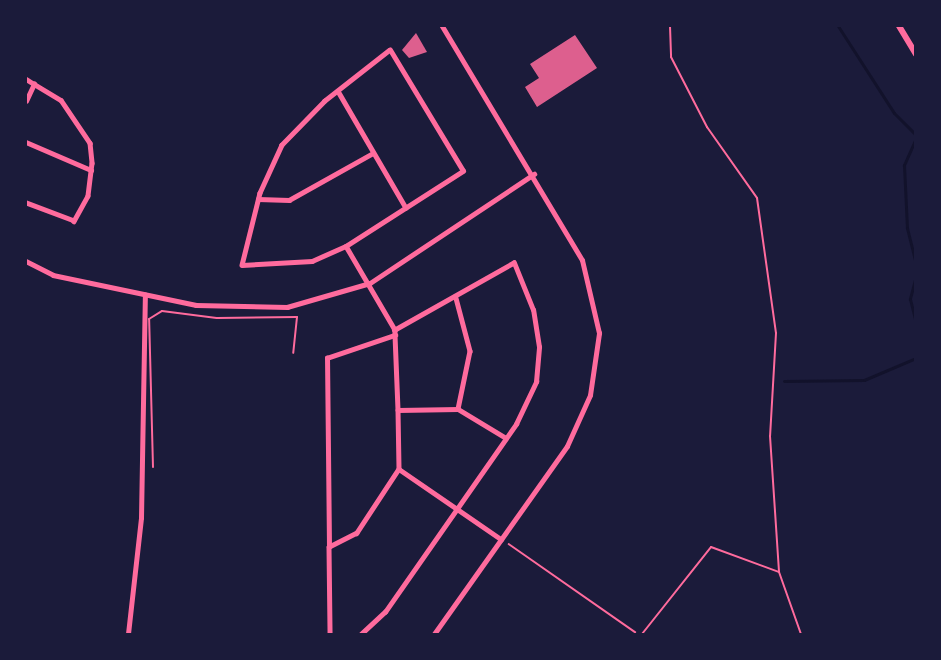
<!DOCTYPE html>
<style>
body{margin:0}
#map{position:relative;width:941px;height:660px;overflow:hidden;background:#1b1b3a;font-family:"Space Grotesk",sans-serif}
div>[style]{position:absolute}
.stream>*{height:3px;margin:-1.5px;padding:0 1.5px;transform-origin:1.5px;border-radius:1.5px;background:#12122b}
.building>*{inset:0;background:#dd5f8e}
.path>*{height:1.5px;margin:-0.75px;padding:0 0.75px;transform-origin:0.75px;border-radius:0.75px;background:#ff6b9d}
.service>*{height:2px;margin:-1px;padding:0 1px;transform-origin:1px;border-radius:1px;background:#ff6b9d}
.minor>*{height:4.5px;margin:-2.25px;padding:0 2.25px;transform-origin:2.25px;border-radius:2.25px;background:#ff6b9d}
.tertiary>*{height:5px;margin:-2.5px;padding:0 2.5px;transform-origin:2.5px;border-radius:2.5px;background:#ff6b9d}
.secondary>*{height:6px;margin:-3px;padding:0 3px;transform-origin:3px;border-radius:3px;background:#ff6b9d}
span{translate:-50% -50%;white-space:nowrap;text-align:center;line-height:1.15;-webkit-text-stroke:6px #1b1b3a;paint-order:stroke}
.frame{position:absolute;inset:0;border:27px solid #1b1b3a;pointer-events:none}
</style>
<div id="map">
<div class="stream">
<div style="left:838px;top:26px;width:103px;rotate:57.2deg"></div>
<div style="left:894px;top:113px;width:31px;rotate:45deg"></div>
<div style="left:916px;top:138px;width:30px;rotate:114deg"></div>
<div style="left:904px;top:165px;width:63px;rotate:87.3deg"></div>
<div style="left:907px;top:228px;width:37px;rotate:76deg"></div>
<div style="left:916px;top:276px;width:24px;rotate:105deg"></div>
<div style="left:910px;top:299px;width:25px;rotate:76deg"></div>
<div style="left:784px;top:381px;width:80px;rotate:-0.7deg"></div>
<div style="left:864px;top:380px;width:56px;rotate:-22.9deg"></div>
</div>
<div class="building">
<div style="clip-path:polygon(416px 33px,427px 52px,409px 58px,402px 50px)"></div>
<div style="clip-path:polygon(575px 35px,597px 68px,537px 107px,525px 87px,539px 78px,530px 64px)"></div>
</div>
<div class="path">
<div style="left:509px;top:544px;width:154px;rotate:34.9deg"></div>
</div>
<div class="service">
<div style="left:670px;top:26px;width:31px;rotate:88deg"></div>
<div style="left:671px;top:57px;width:79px;rotate:62.8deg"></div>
<div style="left:707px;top:127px;width:87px;rotate:54.8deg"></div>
<div style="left:757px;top:198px;width:136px;rotate:82deg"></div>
<div style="left:776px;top:333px;width:103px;rotate:93.3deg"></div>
<div style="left:770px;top:436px;width:136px;rotate:86.2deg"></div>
<div style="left:779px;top:572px;width:66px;rotate:70.5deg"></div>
<div style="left:153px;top:467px;width:148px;rotate:-91.5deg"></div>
<div style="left:149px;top:319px;width:15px;rotate:-32deg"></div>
<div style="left:162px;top:311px;width:55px;rotate:7.3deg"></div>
<div style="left:217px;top:318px;width:80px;rotate:-0.7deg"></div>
<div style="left:297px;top:317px;width:36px;rotate:96deg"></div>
<div style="left:642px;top:634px;width:111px;rotate:-51.6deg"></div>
<div style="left:711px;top:547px;width:72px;rotate:20.2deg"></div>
</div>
<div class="minor">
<div style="left:26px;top:79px;width:9px;rotate:32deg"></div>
<div style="left:338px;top:91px;width:135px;rotate:59.8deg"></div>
<div style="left:26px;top:101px;width:19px;rotate:-65deg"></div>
<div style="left:34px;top:84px;width:31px;rotate:31deg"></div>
<div style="left:61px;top:100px;width:52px;rotate:56deg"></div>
<div style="left:90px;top:143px;width:20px;rotate:84deg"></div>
<div style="left:92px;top:163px;width:33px;rotate:97deg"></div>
<div style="left:88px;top:196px;width:29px;rotate:119deg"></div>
<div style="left:74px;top:221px;width:51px;rotate:-159.4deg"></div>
<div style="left:26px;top:142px;width:71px;rotate:23.3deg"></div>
<div style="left:258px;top:199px;width:31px;rotate:2deg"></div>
<div style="left:289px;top:200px;width:96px;rotate:-29.2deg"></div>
<div style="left:346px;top:246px;width:139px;rotate:-32.7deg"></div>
<div style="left:463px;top:171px;width:141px;rotate:-121.1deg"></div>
<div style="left:390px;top:50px;width:83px;rotate:141.9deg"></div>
<div style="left:325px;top:101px;width:62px;rotate:134.3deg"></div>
<div style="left:282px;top:145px;width:53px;rotate:114.6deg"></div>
<div style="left:260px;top:193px;width:74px;rotate:104deg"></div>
<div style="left:242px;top:265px;width:70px;rotate:-3.3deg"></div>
<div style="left:312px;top:261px;width:37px;rotate:-24deg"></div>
<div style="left:346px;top:246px;width:97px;rotate:59.7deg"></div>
<div style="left:395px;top:330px;width:5px;rotate:90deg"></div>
<div style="left:395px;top:335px;width:75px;rotate:87.7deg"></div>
<div style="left:398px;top:410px;width:59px;rotate:89deg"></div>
<div style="left:399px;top:469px;width:77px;rotate:123.3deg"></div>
<div style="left:357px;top:533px;width:31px;rotate:153deg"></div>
<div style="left:329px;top:547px;width:189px;rotate:-90.6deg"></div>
<div style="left:327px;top:358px;width:72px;rotate:-18.7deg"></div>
<div style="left:26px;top:261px;width:30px;rotate:27deg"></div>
<div style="left:53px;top:275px;width:146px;rotate:11.8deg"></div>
<div style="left:196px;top:305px;width:91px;rotate:1.3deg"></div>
<div style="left:287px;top:307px;width:86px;rotate:-16.1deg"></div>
<div style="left:370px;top:283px;width:197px;rotate:-33.6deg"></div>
<div style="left:456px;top:298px;width:55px;rotate:75.2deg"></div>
<div style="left:470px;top:351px;width:59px;rotate:101.7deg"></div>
<div style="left:398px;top:410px;width:60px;rotate:-1deg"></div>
<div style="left:458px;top:409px;width:56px;rotate:31.1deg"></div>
<div style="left:399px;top:469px;width:124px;rotate:34.5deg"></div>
<div style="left:329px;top:547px;width:87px;rotate:89.3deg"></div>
<div style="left:128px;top:634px;width:117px;rotate:-83.6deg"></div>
<div style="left:141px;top:518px;width:223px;rotate:-89deg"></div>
<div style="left:361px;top:634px;width:33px;rotate:-43deg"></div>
<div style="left:385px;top:612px;width:229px;rotate:-55.1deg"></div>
<div style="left:516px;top:424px;width:47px;rotate:-64.5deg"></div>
<div style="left:536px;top:382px;width:35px;rotate:-85deg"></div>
<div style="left:539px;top:347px;width:37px;rotate:-99deg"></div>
<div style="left:533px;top:310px;width:51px;rotate:-112deg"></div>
<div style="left:514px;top:263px;width:137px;rotate:150.6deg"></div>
</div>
<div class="tertiary">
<div style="left:434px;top:634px;width:230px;rotate:-54.7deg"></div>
<div style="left:567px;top:446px;width:56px;rotate:-65.7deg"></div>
<div style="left:590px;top:395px;width:63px;rotate:-81.7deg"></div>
<div style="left:599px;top:333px;width:75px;rotate:-103.1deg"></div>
<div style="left:582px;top:260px;width:273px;rotate:-120.9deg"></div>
</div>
<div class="secondary">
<div style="left:899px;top:26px;width:33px;rotate:59deg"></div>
</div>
<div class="frame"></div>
</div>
